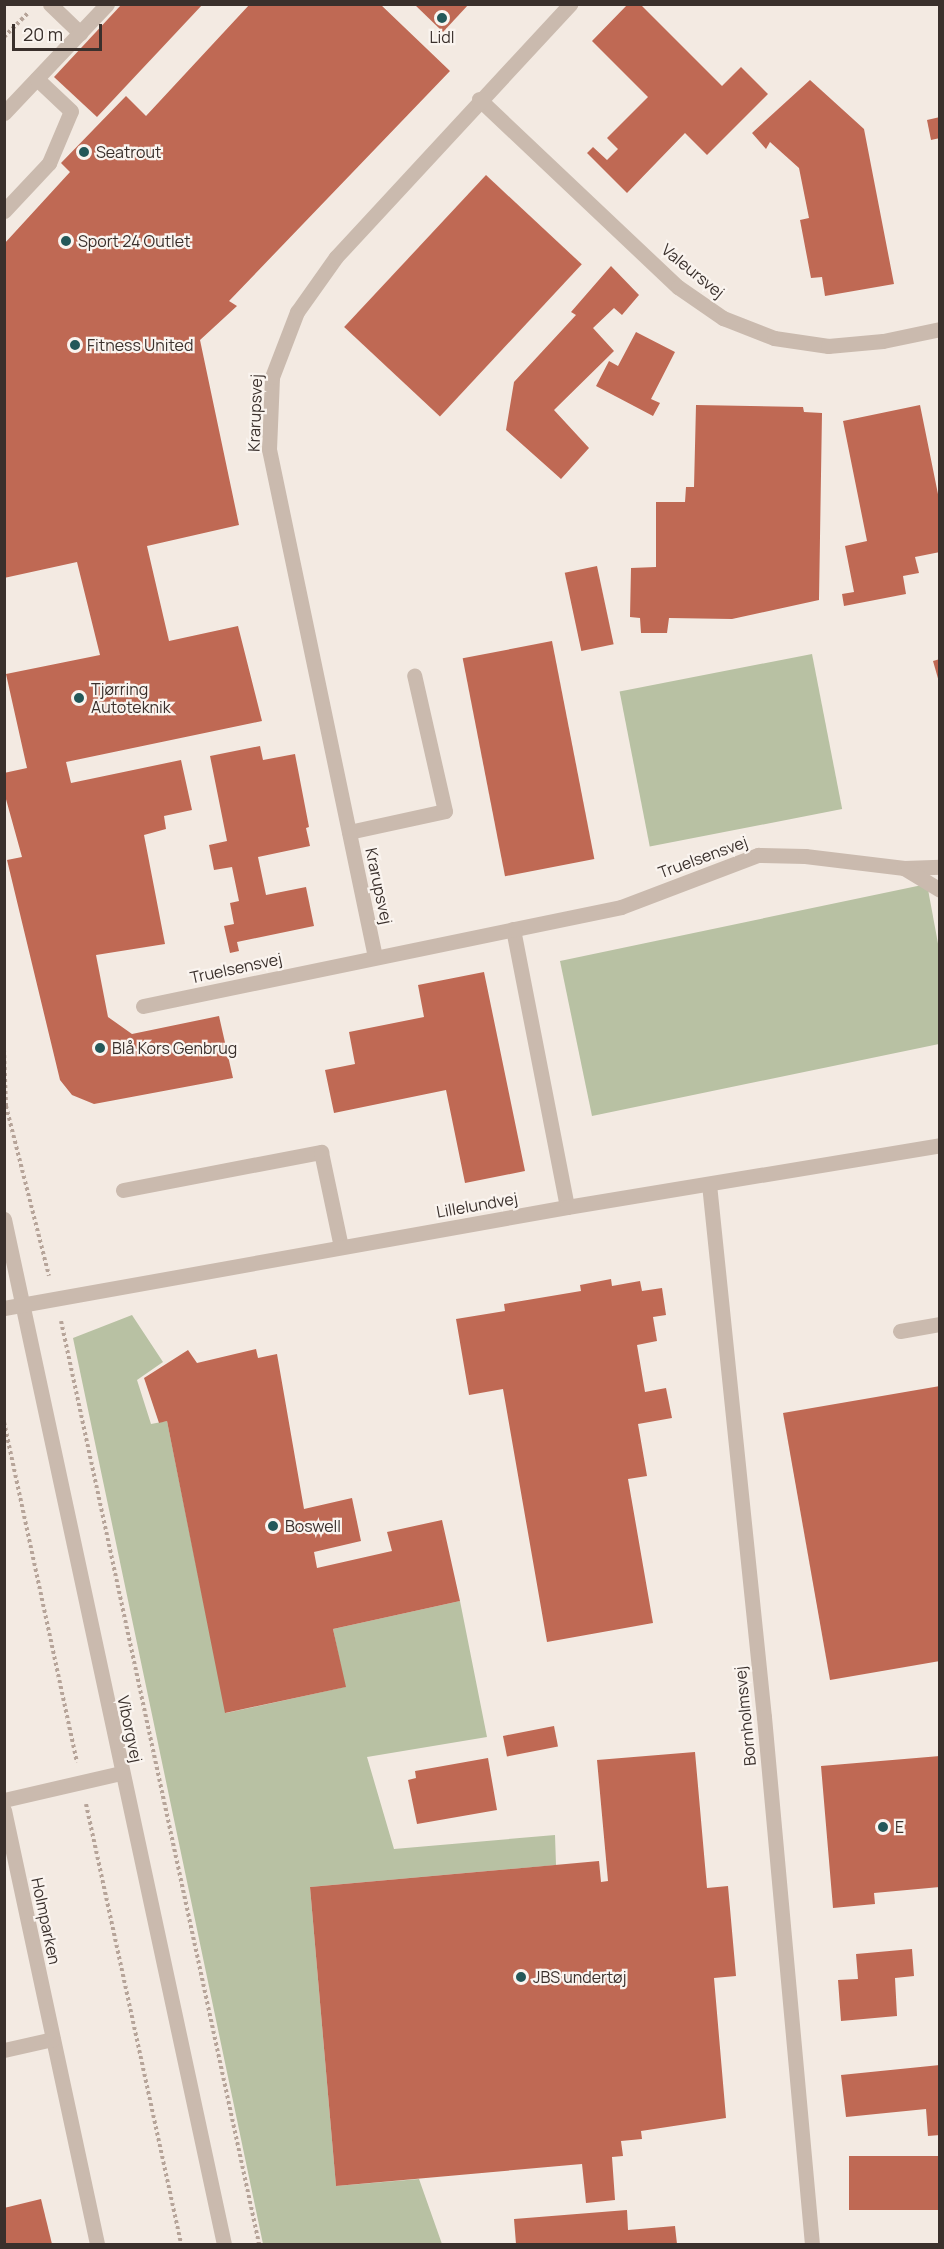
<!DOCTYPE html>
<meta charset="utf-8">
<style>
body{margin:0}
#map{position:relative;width:944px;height:2249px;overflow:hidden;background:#f3eae2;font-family:Manrope,sans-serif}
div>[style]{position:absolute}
.green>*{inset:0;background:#b8c1a3;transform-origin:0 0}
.building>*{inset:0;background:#bf6954;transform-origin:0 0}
.path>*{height:4px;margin-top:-2px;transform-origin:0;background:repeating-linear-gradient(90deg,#b6a499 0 3px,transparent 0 6px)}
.minor>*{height:15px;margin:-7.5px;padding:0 7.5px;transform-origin:7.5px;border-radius:7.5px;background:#cabaae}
.dots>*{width:16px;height:16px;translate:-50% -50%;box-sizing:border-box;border:3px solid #faf4ef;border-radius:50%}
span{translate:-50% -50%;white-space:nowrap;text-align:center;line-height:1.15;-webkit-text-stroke:4.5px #faf4ef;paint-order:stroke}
.poi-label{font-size:16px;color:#3a302c}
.left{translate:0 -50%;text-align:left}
.street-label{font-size:16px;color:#3a302c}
.frame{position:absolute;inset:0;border:6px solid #3a302c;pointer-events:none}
.scale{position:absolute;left:12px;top:24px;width:90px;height:27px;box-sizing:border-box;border:3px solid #3a302c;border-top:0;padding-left:8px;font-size:18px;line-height:21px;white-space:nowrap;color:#3a302c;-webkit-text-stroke:4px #faf4ef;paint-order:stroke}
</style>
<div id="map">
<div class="green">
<div style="left:812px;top:654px;width:158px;height:196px;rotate:79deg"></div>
<div style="clip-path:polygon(927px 884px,939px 949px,939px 1044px,592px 1116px,560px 961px)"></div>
<div style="clip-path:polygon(132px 1315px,163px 1362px,137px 1380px,151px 1424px,167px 1421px,226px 1713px,345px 1687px,333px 1629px,460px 1601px,487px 1737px,367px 1757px,394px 1849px,555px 1835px,556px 1865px,310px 1887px,336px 2186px,419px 2179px,442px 2244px,263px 2244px,73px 1338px)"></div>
</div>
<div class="building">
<div style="clip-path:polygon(122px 4px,203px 4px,97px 117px,54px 77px)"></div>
<div style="clip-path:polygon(250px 4px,380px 4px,450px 71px,229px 301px,237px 306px,200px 340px,239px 525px,147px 546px,169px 641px,238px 626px,262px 721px,66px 762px,71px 783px,181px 760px,192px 810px,164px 816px,166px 829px,144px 835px,165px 944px,96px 955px,108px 1017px,132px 1034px,219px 1016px,233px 1078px,94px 1104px,72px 1095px,60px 1080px,7px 860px,22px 857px,4px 792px,4px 773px,27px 768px,6px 674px,100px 655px,77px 562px,4px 578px,4px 244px,70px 172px,61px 163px,126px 96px,146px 116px)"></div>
<div style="clip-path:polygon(414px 4px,469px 4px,443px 32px)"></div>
<div style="clip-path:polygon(628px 4px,640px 4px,722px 86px,741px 67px,768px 94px,707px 155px,685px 133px,627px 193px,587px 153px,593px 147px,607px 160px,618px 149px,607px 138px,648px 97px,592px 41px)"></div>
<div style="clip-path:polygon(810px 80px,864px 129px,894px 284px,825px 296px,822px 277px,811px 278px,800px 220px,809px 218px,799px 168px,770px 142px,766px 149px,752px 133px)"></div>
<div style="clip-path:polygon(940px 117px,940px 138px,931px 140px,927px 120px)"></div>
<div style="left:486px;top:175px;width:131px;height:208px;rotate:43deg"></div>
<div style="clip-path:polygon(611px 266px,639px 295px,622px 315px,614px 308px,593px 328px,614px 351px,554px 410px,589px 448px,561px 479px,506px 430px,514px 382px,576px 315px,571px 312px)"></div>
<div style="clip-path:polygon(636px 332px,675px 352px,651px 399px,660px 403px,653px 416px,596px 386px,609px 361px,618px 366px)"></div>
<div style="clip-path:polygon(696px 405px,803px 407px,804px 412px,822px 413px,819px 600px,732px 619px,669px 618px,667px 633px,641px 633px,640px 618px,630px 617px,631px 568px,656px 567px,656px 502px,685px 502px,686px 487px,694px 487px)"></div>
<div style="clip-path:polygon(920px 405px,940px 504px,940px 552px,915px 557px,919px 573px,903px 576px,906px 594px,844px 606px,842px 594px,854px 592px,845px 546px,867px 541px,843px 421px)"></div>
<div style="left:597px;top:566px;width:80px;height:33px;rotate:78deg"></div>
<div style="left:552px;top:641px;width:222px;height:91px;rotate:79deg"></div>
<div style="clip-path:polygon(940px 659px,940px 682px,939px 682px,933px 661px)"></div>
<div style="clip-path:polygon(260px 746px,263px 760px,295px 754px,309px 827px,306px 828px,310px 846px,258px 857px,266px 895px,306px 887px,314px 926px,237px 942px,239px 951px,230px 953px,224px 926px,234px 924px,230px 903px,239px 901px,232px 867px,214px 870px,209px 845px,227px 841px,210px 756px)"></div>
<div style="clip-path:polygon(484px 972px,525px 1171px,465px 1183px,446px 1090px,334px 1113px,325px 1070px,355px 1064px,349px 1032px,424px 1017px,418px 985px)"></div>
<div style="clip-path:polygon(611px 1279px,612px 1286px,640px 1281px,642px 1291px,662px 1288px,666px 1315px,653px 1317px,657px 1341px,637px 1345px,645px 1392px,666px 1388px,672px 1418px,638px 1424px,647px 1476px,628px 1479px,653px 1623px,547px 1642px,503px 1389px,469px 1395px,456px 1319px,505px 1311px,504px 1304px,581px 1291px,580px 1285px)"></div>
<div style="clip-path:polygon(256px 1349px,258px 1358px,277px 1354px,304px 1509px,352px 1498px,361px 1541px,314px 1552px,317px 1568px,392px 1551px,387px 1532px,442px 1520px,460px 1601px,333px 1629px,346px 1687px,225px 1713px,167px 1421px,159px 1423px,144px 1378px,188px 1350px,197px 1363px)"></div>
<div style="clip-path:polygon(940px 1386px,940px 1661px,830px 1680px,783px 1413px)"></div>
<div style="left:554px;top:1726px;width:21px;height:52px;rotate:79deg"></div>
<div style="clip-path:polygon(695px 1752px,707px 1888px,728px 1886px,736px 1976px,714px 1978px,726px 2118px,641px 2131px,642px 2139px,621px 2141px,623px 2156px,612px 2157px,615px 2200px,586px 2203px,582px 2164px,336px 2186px,310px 1887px,599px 1861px,601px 1882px,608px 1881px,597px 1760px)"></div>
<div style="clip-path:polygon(940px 1756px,940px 1887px,874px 1893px,875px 1904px,833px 1908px,821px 1766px)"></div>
<div style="clip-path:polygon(488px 1758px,497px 1810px,417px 1824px,408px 1780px,416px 1778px,415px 1771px)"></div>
<div style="clip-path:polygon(912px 1949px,914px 1976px,895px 1978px,897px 2016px,841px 2021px,838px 1980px,858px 1979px,856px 1954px)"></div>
<div style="clip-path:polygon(940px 2065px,940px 2135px,928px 2136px,926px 2109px,846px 2117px,841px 2075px)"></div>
<div style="left:940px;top:2156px;width:54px;height:91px;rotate:90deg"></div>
<div style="clip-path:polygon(41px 2199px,52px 2244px,4px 2244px,4px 2208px)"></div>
<div style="clip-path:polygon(627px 2210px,628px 2230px,675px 2226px,677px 2244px,516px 2244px,514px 2219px)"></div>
</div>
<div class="path">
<div style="left:4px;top:37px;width:35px;rotate:-45deg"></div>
<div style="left:4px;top:1049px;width:57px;rotate:88deg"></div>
<div style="left:6px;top:1106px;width:175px;rotate:75.8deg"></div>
<div style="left:61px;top:1321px;width:944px;rotate:77.89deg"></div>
<div style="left:4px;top:1422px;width:348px;rotate:77.9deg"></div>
<div style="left:86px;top:1804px;width:450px;rotate:77.8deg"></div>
</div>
<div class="minor">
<div style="left:50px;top:4px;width:42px;rotate:44deg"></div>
<div style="left:479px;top:99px;width:274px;rotate:43.4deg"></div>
<div style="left:678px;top:287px;width:55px;rotate:34.6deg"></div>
<div style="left:723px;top:318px;width:55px;rotate:21.4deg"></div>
<div style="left:774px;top:338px;width:55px;rotate:8.4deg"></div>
<div style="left:828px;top:346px;width:55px;rotate:-5.2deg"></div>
<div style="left:883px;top:341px;width:58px;rotate:-11.9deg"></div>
<div style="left:4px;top:113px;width:150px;rotate:-46.6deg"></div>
<div style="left:4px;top:211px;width:66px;rotate:-46.8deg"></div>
<div style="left:49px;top:163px;width:56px;rotate:-67.1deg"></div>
<div style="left:71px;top:111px;width:47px;rotate:-136.7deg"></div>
<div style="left:349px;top:832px;width:98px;rotate:-12.3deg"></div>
<div style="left:445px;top:811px;width:139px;rotate:-102.8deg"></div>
<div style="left:904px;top:868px;width:36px;rotate:-2deg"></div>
<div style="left:513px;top:929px;width:283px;rotate:79deg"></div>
<div style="left:375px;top:957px;width:519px;rotate:-101.79deg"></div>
<div style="left:269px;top:449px;width:72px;rotate:-87.6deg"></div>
<div style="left:272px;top:377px;width:70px;rotate:-69deg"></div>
<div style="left:297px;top:312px;width:67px;rotate:-54.7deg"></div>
<div style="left:336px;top:257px;width:345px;rotate:-47.2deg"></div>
<div style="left:143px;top:1006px;width:488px;rotate:-11.7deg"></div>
<div style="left:621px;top:907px;width:147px;rotate:-20.8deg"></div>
<div style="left:758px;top:855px;width:47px;rotate:1.2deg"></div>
<div style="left:805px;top:856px;width:100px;rotate:6.9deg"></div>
<div style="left:904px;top:868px;width:42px;rotate:31.4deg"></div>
<div style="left:709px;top:1184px;width:536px;rotate:84.11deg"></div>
<div style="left:764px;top:1717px;width:529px;rotate:84.8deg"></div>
<div style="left:123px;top:1190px;width:202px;rotate:-10.9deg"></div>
<div style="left:321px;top:1152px;width:97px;rotate:78.1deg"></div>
<div style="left:4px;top:1219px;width:1048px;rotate:77.89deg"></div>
<div style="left:4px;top:1308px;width:572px;rotate:-10.17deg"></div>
<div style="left:567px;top:1207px;width:378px;rotate:-9.4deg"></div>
<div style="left:900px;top:1331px;width:41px;rotate:-9.9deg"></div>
<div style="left:4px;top:1800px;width:120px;rotate:-13deg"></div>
<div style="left:4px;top:1810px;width:444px;rotate:77.9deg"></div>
<div style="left:4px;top:2050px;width:50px;rotate:-12.7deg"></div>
</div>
<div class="dots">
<div style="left:442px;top:18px;background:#245859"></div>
<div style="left:84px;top:152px;background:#245859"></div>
<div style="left:66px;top:241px;background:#245859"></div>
<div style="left:75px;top:345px;background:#245859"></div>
<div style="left:79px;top:698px;background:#245859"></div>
<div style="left:100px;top:1048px;background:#245859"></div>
<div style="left:273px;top:1526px;background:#245859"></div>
<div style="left:883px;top:1827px;background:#245859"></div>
<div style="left:521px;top:1977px;background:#245859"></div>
</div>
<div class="poi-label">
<span style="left:442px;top:37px">Lidl</span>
<span class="left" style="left:96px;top:152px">Seatrout</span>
<span class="left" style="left:78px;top:241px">Sport 24 Outlet</span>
<span class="left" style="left:87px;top:345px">Fitness United</span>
<span class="left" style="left:91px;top:698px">Tjørring<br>Autoteknik</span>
<span class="left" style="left:112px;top:1048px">Blå Kors Genbrug</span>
<span class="left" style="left:285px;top:1526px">Boswell</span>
<span class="left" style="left:895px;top:1827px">E</span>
<span class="left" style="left:533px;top:1977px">JBS undertøj</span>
</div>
<div class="street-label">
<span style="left:693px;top:271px;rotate:39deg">Valeursvej</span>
<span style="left:255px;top:413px;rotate:-88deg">Krarupsvej</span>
<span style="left:703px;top:857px;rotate:-20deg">Truelsensvej</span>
<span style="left:379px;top:886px;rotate:78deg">Krarupsvej</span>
<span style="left:236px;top:968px;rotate:-12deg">Truelsensvej</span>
<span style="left:477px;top:1205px;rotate:-10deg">Lillelundvej</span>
<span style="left:745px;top:1716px;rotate:-96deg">Bornholmsvej</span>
<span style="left:130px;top:1729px;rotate:78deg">Viborgvej</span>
<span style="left:46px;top:1921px;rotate:78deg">Holmparken</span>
</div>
<div class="frame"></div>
<div class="scale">20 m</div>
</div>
